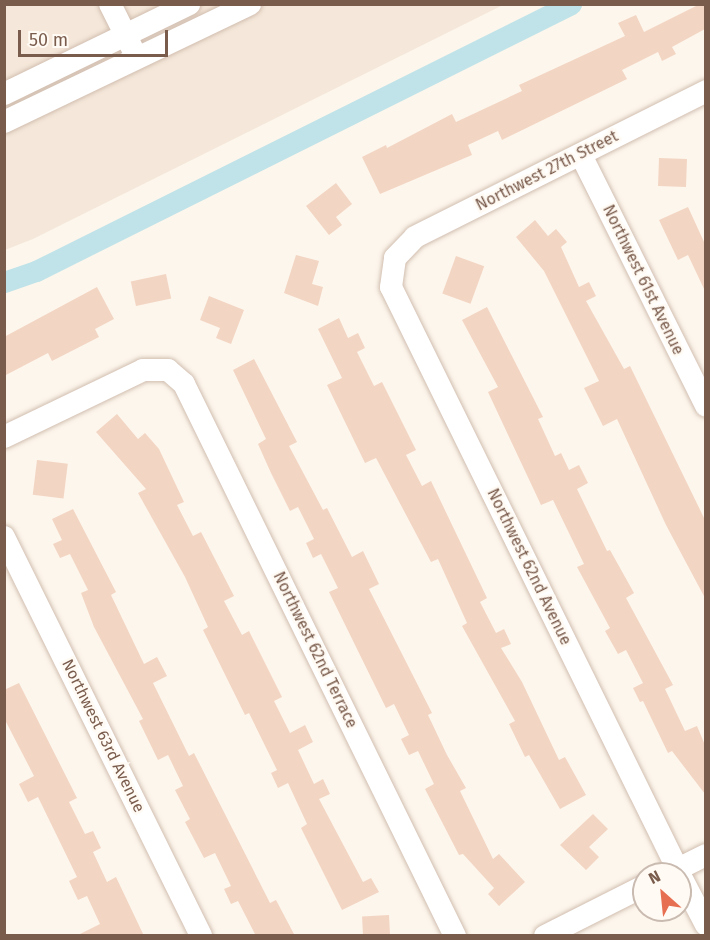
<!DOCTYPE html>
<style>
body{margin:0}
#map{position:relative;width:710px;height:940px;overflow:hidden;background:#fdf6ec;font-family:"Fira Sans",sans-serif}
div>[style]{position:absolute}
.residential>*{inset:0;background:#f5e8da}
.canal>*{height:21px;margin:-10.5px;padding:0 10.5px;transform-origin:10.5px;border-radius:10.5px;background:#bfe3e8}
.building>*{inset:0;background:#f3d5c3;transform-origin:0 0}
.roads{filter:drop-shadow(0 0 2px #d1beb0) drop-shadow(0 0 2px #d1beb0)}
.minor>*{height:22px;margin:-11px;padding:0 11px;transform-origin:11px;border-radius:11px;background:#fff}
span{translate:-50% -50%;white-space:nowrap;text-align:center;line-height:1.15;-webkit-text-stroke:5px #fffaf3;paint-order:stroke}
.street-label{font-size:16px;color:#7a5c4d}
.frame{position:absolute;inset:0;border:6px solid #7a5c4d;pointer-events:none}
.north{position:absolute;left:632px;top:862px;width:60px;height:60px;box-sizing:border-box;background:#fffaf3;border:2px solid #cabbb1;border-radius:50%;rotate:333deg;font-size:16px;font-weight:700;line-height:24px;text-align:center;color:#7a5c4d}
.north::after{content:'';display:block;margin:auto;width:21px;height:27px;background:#e76f51;clip-path:polygon(50% 0,100% 100%,50% 72%,0 100%)}
.scale{position:absolute;left:18px;top:30px;width:150px;height:27px;box-sizing:border-box;border:3px solid #7a5c4d;border-top:0;padding-left:8px;font-size:18px;line-height:21px;white-space:nowrap;color:#7a5c4d;-webkit-text-stroke:4px #fffaf3;paint-order:stroke}
</style>
<div id="map">
<div class="residential">
<div style="clip-path:polygon(5px 5px,503px 5px,33px 239px,5px 250px)"></div>
</div>
<div class="canal">
<div style="left:4px;top:282px;width:34px;rotate:-19deg"></div>
<div style="left:36px;top:271px;width:598px;rotate:-26.52deg"></div>
</div>
<div class="building">
<div style="clip-path:polygon(700px 4px,705px 4px,705px 29px,672px 47px,676px 54px,662px 61px,658px 52px,622px 70px,627px 79px,502px 140px,498px 131px,468px 145px,472px 155px,380px 194px,362px 157px,386px 145px,387px 148px,452px 114px,456px 122px,522px 91px,519px 85px,625px 36px,618px 23px,636px 15px,644px 32px)"></div>
<div style="left:659px;top:158px;width:28px;height:28px;rotate:2deg"></div>
<div style="clip-path:polygon(336px 183px,352px 204px,336px 217px,342px 225px,329px 235px,306px 206px)"></div>
<div style="clip-path:polygon(688px 207px,705px 244px,705px 291px,688px 255px,678px 260px,659px 220px)"></div>
<div style="clip-path:polygon(535px 220px,548px 236px,556px 229px,567px 242px,561px 247px,579px 287px,589px 282px,596px 296px,586px 301px,624px 369px,630px 366px,705px 520px,705px 598px,666px 525px,617px 419px,603px 426px,584px 388px,599px 381px,544px 271px,516px 237px)"></div>
<div style="clip-path:polygon(296px 255px,319px 261px,312px 284px,323px 287px,318px 306px,284px 293px)"></div>
<div style="left:456px;top:256px;width:30px;height:40px;rotate:20deg"></div>
<div style="left:166px;top:274px;width:25px;height:36px;rotate:78deg"></div>
<div style="clip-path:polygon(97px 287px,114px 319px,95px 329px,99px 337px,52px 361px,48px 353px,4px 376px,4px 337px)"></div>
<div style="clip-path:polygon(209px 296px,244px 310px,231px 344px,216px 338px,220px 328px,200px 320px)"></div>
<div style="clip-path:polygon(487px 307px,543px 417px,538px 419px,555px 456px,561px 453px,569px 470px,579px 465px,588px 483px,577px 489px,607px 551px,610px 550px,634px 593px,626px 598px,673px 685px,665px 689px,685px 731px,697px 726px,705px 745px,705px 794px,672px 751px,668px 753px,643px 701px,640px 702px,633px 688px,643px 683px,626px 650px,618px 654px,605px 631px,610px 628px,577px 567px,584px 564px,553px 500px,541px 505px,488px 392px,498px 387px,462px 320px)"></div>
<div style="clip-path:polygon(339px 318px,348px 338px,358px 333px,365px 348px,357px 352px,374px 386px,382px 382px,416px 450px,406px 455px,422px 486px,431px 481px,487px 598px,480px 602px,496px 633px,504px 629px,511px 644px,501px 648px,522px 682px,559px 760px,565px 757px,586px 795px,560px 809px,529px 755px,525px 757px,509px 724px,515px 721px,462px 626px,467px 623px,438px 559px,431px 562px,376px 458px,365px 463px,327px 385px,342px 378px,318px 329px)"></div>
<div style="clip-path:polygon(254px 359px,297px 442px,289px 446px,323px 510px,327px 508px,352px 557px,363px 551px,379px 584px,369px 589px,432px 713px,428px 715px,447px 755px,466px 788px,460px 791px,493px 859px,499px 854px,525px 882px,499px 906px,488px 894px,494px 888px,463px 854px,459px 855px,425px 789px,434px 784px,418px 751px,409px 755px,401px 739px,409px 735px,394px 704px,386px 708px,329px 592px,338px 588px,321px 554px,313px 558px,306px 543px,314px 539px,298px 507px,290px 511px,271px 473px,258px 444px,266px 439px,233px 370px)"></div>
<div style="clip-path:polygon(117px 414px,138px 439px,145px 433px,159px 449px,184px 502px,177px 505px,193px 536px,201px 532px,234px 596px,224px 601px,242px 635px,249px 631px,282px 697px,274px 701px,290px 733px,305px 725px,313px 742px,298px 750px,314px 784px,323px 779px,330px 794px,319px 799px,363px 882px,371px 878px,379px 892px,342px 910px,301px 828px,307px 824px,288px 783px,278px 788px,271px 773px,277px 770px,249px 713px,245px 715px,203px 630px,208px 627px,185px 577px,138px 493px,146px 489px,96px 432px)"></div>
<div style="left:37px;top:460px;width:31px;height:35px;rotate:7deg"></div>
<div style="clip-path:polygon(73px 509px,116px 592px,111px 595px,144px 664px,157px 657px,167px 676px,153px 683px,189px 756px,194px 753px,270px 903px,276px 900px,295px 936px,256px 936px,238px 901px,231px 904px,224px 889px,231px 886px,215px 853px,204px 858px,185px 822px,190px 819px,175px 790px,183px 786px,168px 755px,158px 760px,139px 721px,143px 719px,94px 627px,81px 593px,88px 590px,70px 554px,60px 558px,53px 544px,62px 540px,52px 519px)"></div>
<div style="clip-path:polygon(19px 683px,77px 798px,69px 802px,85px 834px,93px 831px,101px 848px,93px 852px,107px 882px,116px 877px,144px 936px,76px 936px,100px 924px,87px 896px,78px 900px,69px 881px,77px 877px,38px 797px,28px 802px,19px 784px,34px 776px,4px 718px,4px 690px)"></div>
<div style="clip-path:polygon(593px 814px,608px 829px,589px 847px,599px 857px,586px 870px,560px 845px)"></div>
<div style="left:389px;top:915px;width:21px;height:27px;rotate:87deg"></div>
</div>
<div class="roads">
<div class="minor">
<div style="left:110px;top:4px;width:51px;rotate:63.4deg"></div>
<div style="left:4px;top:94px;width:206px;rotate:-25.9deg"></div>
<div style="left:4px;top:122px;width:273px;rotate:-25.6deg"></div>
<div style="left:581px;top:155px;width:280px;rotate:63.5deg"></div>
<div style="left:4px;top:437px;width:154px;rotate:-25.7deg"></div>
<div style="left:143px;top:370px;width:25px"></div>
<div style="left:168px;top:370px;width:21px;rotate:41deg"></div>
<div style="left:184px;top:384px;width:615px;rotate:63.85deg"></div>
<div style="left:4px;top:537px;width:445px;rotate:63.7deg"></div>
<div style="left:668px;top:874px;width:42px;rotate:-26.6deg"></div>
<div style="left:680px;top:874px;width:654px;rotate:-116.21deg"></div>
<div style="left:391px;top:287px;width:29px;rotate:-82deg"></div>
<div style="left:395px;top:258px;width:29px;rotate:-46deg"></div>
<div style="left:415px;top:237px;width:326px;rotate:-26.6deg"></div>
<div style="left:680px;top:875px;width:56px;rotate:62.5deg"></div>
<div style="left:545px;top:936px;width:111px;rotate:-26.8deg"></div>
</div>
</div>
<div class="street-label">
<span style="left:547px;top:171px;rotate:-27deg">Northwest 27th Street</span>
<span style="left:643px;top:280px;rotate:64deg">Northwest 61st Avenue</span>
<span style="left:529px;top:567px;rotate:64deg">Northwest 62nd Avenue</span>
<span style="left:315px;top:650px;rotate:64deg">Northwest 62nd Terrace</span>
<span style="left:103px;top:736px;rotate:64deg">Northwest 63rd Avenue</span>
</div>
<div class="frame"></div>
<div class="north">N</div>
<div class="scale">50 m</div>
</div>
